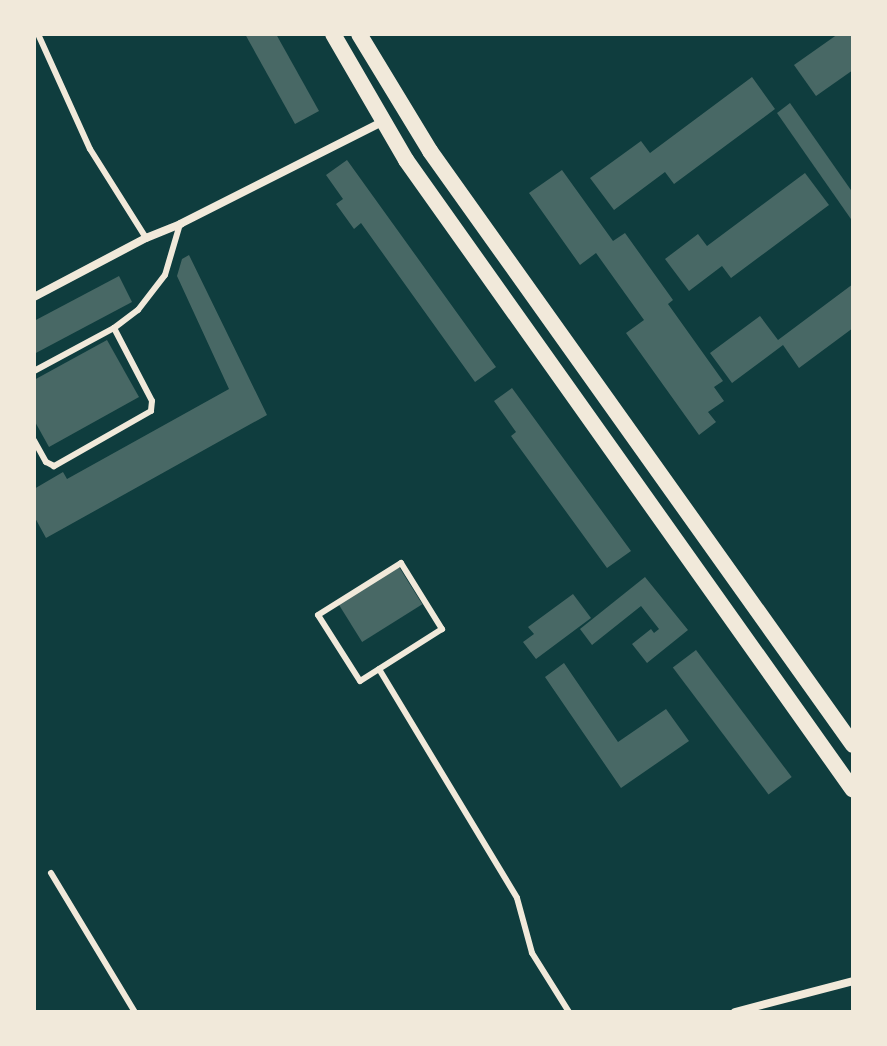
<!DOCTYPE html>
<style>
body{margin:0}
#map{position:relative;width:887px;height:1046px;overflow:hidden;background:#0f3d3e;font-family:Signika,sans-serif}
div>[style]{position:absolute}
.building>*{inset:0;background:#486865;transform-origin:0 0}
.service>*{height:6px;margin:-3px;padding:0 3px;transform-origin:3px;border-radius:3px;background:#f1e9da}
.minor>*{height:8px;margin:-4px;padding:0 4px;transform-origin:4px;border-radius:4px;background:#f1e9da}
.secondary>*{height:16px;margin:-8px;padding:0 8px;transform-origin:8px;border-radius:8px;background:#f1e9da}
span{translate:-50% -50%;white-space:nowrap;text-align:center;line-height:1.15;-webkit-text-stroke:8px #f1e9da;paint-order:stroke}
.frame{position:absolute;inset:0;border:36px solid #f1e9da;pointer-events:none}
</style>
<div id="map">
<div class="building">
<div style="clip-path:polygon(245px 34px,276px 34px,319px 111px,295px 124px)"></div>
<div style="clip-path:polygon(838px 34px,853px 34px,853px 70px,816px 96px,794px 65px)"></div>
<div style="clip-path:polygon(752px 77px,775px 109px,674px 184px,665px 172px,614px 210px,590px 178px,641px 141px,650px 153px)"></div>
<div style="clip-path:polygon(790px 103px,853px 193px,853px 222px,777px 113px)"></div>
<div style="clip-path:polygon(347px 160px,496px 367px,475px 382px,361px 223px,354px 229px,336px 204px,343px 199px,326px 175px)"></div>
<div style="clip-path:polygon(562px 170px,613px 241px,625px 233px,673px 300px,668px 304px,723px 381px,714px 387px,724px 401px,708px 412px,716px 422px,699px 435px,626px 333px,644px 320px,596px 253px,580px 265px,529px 193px)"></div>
<div style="clip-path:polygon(805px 173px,829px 205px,731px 278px,722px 266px,689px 291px,665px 259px,698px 234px,707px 246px)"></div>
<div style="clip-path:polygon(189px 255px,267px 415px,46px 538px,34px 516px,34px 489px,63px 472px,67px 479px,229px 389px,177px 276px,182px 259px)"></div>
<div style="clip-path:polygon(119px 276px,132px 302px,34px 354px,34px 321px)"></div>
<div style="clip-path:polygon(853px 284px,853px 328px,799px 368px,783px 345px,732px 383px,710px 353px,760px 316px,778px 340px)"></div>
<div style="clip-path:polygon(107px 340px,139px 397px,49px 447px,34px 420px,34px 380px)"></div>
<div style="clip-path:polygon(512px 388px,631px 551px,607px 568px,511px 436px,516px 432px,494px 401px)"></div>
<div style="left:399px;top:567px;width:44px;height:71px;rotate:58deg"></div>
<div style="clip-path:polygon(645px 577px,688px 630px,647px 663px,632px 644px,651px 629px,654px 633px,659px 629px,641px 606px,592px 645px,580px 629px)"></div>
<div style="clip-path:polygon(573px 594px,591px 618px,536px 659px,523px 642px,534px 634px,528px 627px)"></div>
<div style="left:696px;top:650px;width:159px;height:29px;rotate:53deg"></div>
<div style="clip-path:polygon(564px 663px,618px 742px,666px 709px,689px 741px,621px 788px,545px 677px)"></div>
</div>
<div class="service">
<div style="left:38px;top:34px;width:126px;rotate:65.7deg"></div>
<div style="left:90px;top:149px;width:105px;rotate:57.8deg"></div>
<div style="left:114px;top:328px;width:30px;rotate:-37deg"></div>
<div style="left:138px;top:310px;width:44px;rotate:-52.4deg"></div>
<div style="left:165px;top:275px;width:53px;rotate:-73.6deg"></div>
<div style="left:34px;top:371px;width:91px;rotate:-28.3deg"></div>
<div style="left:114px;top:328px;width:82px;rotate:62.5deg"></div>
<div style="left:152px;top:401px;width:10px;rotate:96deg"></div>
<div style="left:151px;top:411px;width:112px;rotate:150.4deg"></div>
<div style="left:54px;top:466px;width:9px;rotate:-153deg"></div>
<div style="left:46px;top:462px;width:25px;rotate:-119deg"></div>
<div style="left:401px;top:563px;width:78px;rotate:58.2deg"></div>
<div style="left:442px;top:629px;width:97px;rotate:147.6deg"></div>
<div style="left:360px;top:681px;width:78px;rotate:-122.5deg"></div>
<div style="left:318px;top:615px;width:98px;rotate:-32.1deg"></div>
<div style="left:379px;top:669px;width:267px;rotate:58.9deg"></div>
<div style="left:517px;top:898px;width:57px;rotate:74.7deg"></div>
<div style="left:532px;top:953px;width:70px;rotate:57.9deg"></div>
<div style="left:51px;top:873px;width:162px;rotate:58.9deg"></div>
</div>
<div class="minor">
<div style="left:34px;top:297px;width:127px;rotate:-27.8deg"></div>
<div style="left:146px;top:238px;width:37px;rotate:-22deg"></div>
<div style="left:180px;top:224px;width:226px;rotate:-26.8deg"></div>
<div style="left:735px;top:1012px;width:122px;rotate:-14.7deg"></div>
</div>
<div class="secondary">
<div style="left:333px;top:34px;width:146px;rotate:59.9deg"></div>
<div style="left:406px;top:160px;width:772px;rotate:54.64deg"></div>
<div style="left:359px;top:34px;width:137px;rotate:58.7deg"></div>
<div style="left:430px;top:151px;width:729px;rotate:54.54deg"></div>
</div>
<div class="frame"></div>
</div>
